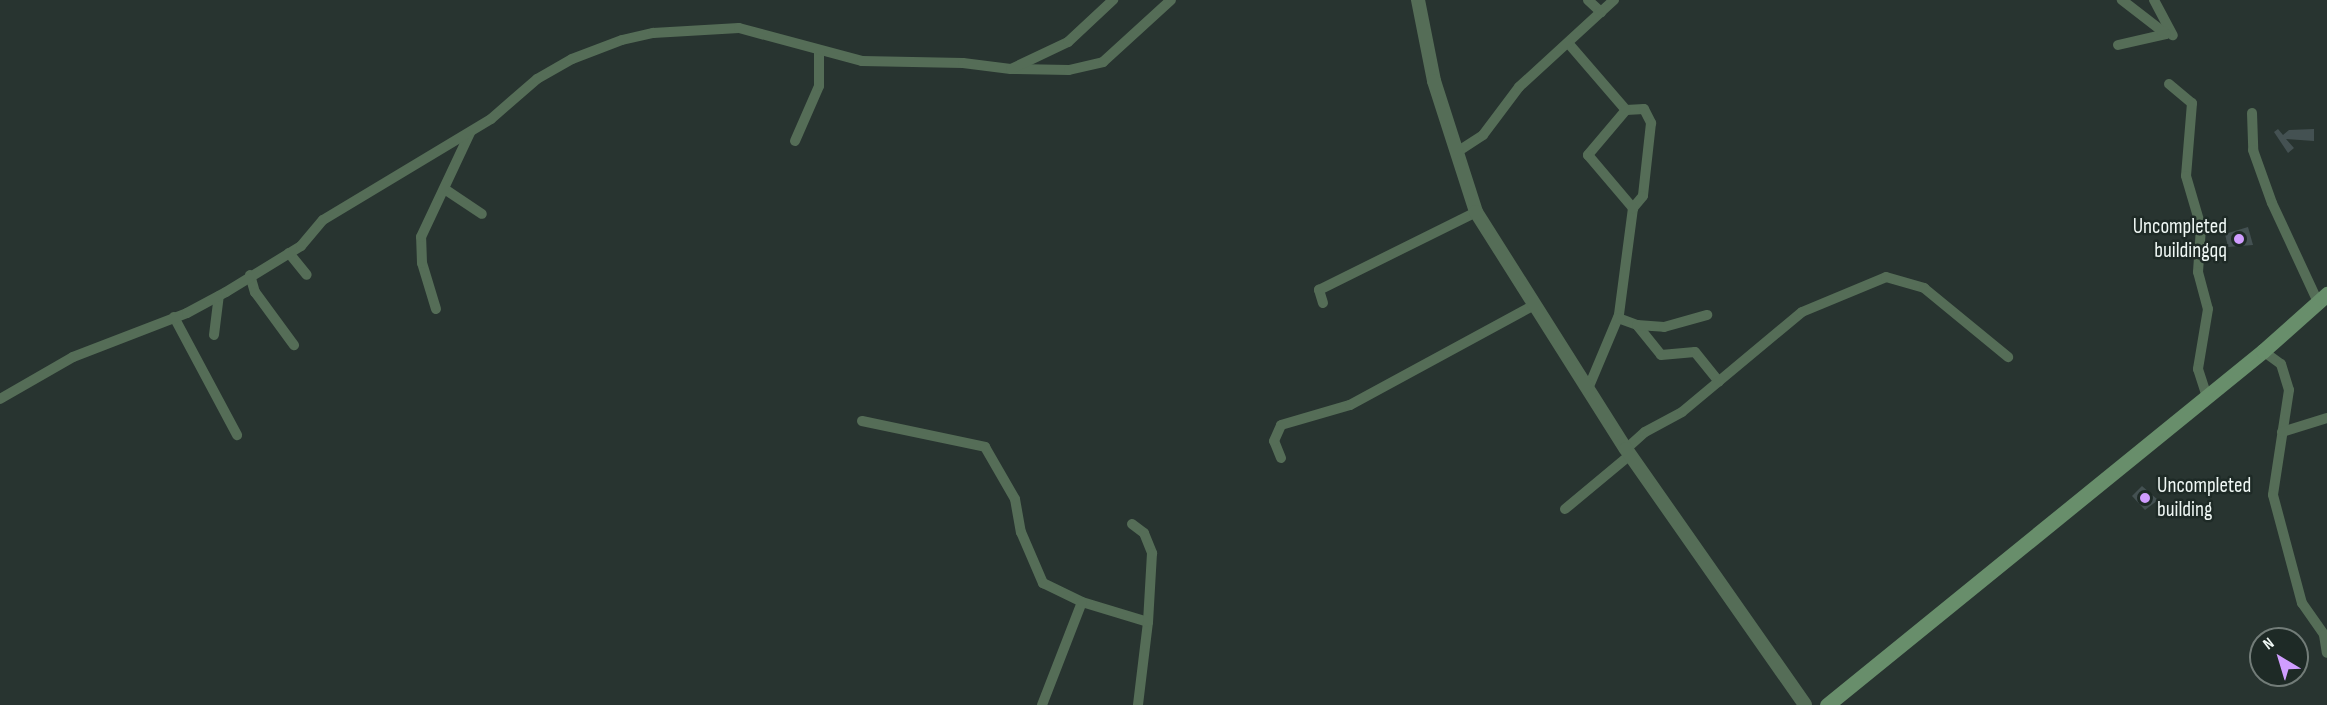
<!DOCTYPE html>
<style>
body{margin:0}
#map{position:relative;width:2327px;height:705px;overflow:hidden;background:#283430;font-family:"Sofia Sans Condensed",sans-serif}
div>[style]{position:absolute}
.building>*{inset:0;background:#445152}
.minor>*{height:10px;margin:-5px;padding:0 5px;transform-origin:5px;border-radius:5px;background:#556d57}
.tertiary>*{height:14px;margin:-7px;padding:0 7px;transform-origin:7px;border-radius:7px;background:#556d57}
.secondary>*{height:15px;margin:-7.5px;padding:0 7.5px;transform-origin:7.5px;border-radius:7.5px;background:#688e6b}
.dots>*{width:16px;height:16px;translate:-50% -50%;box-sizing:border-box;border:3px solid #1e2a26;border-radius:50%}
span{translate:-50% -50%;white-space:nowrap;text-align:center;line-height:1.15;-webkit-text-stroke:5px #1e2a26;paint-order:stroke}
.poi-label{font-size:21px;color:#eff7f4}
.right{translate:-100% -50%;text-align:right}
.left{translate:0 -50%;text-align:left}
.north{position:absolute;left:2249px;top:627px;width:60px;height:60px;box-sizing:border-box;background:#1e2a26;border:2px solid #727c78;border-radius:50%;rotate:322deg;font-size:16px;font-weight:700;line-height:24px;text-align:center;color:#eff7f4}
.north::after{content:'';display:block;margin:auto;width:21px;height:27px;background:#d09dff;clip-path:polygon(50% 0,100% 100%,50% 72%,0 100%)}
</style>
<div id="map">
<div class="building">
<div style="clip-path:polygon(2278px 129px,2283px 135px,2289px 130px,2314px 129px,2314px 141px,2286px 139px,2294px 148px,2288px 153px,2274px 132px)"></div>
<div style="clip-path:polygon(2248px 227px,2253px 245px,2228px 247px,2225px 234px)"></div>
<div style="clip-path:polygon(2142px 486px,2158px 500px,2145px 510px,2132px 496px)"></div>
</div>
<div class="minor">
<div style="left:1588px;top:0;width:18px;rotate:43deg"></div>
<div style="left:2154px;top:0;width:40px;rotate:62deg"></div>
<div style="left:1569px;top:44px;width:87px;rotate:49.2deg"></div>
<div style="left:1626px;top:110px;width:18px;rotate:-3deg"></div>
<div style="left:1644px;top:109px;width:16px;rotate:63deg"></div>
<div style="left:1651px;top:123px;width:73px;rotate:96.3deg"></div>
<div style="left:1643px;top:196px;width:16px;rotate:130deg"></div>
<div style="left:1633px;top:208px;width:108px;rotate:97.5deg"></div>
<div style="left:1619px;top:315px;width:82px;rotate:112.8deg"></div>
<div style="left:2118px;top:45px;width:49px;rotate:-12.9deg"></div>
<div style="left:2166px;top:34px;width:56px;rotate:-142.3deg"></div>
<div style="left:1012px;top:69px;width:57px;rotate:1deg"></div>
<div style="left:1069px;top:70px;width:35px;rotate:-13deg"></div>
<div style="left:1103px;top:62px;width:92px;rotate:-42.4deg"></div>
<div style="left:2169px;top:84px;width:30px;rotate:40deg"></div>
<div style="left:2192px;top:103px;width:73px;rotate:94.7deg"></div>
<div style="left:2186px;top:176px;width:53px;rotate:73.6deg"></div>
<div style="left:2201px;top:227px;width:45px;rotate:93.8deg"></div>
<div style="left:2198px;top:272px;width:38px;rotate:75deg"></div>
<div style="left:2208px;top:309px;width:61px;rotate:99.5deg"></div>
<div style="left:2198px;top:369px;width:29px;rotate:72deg"></div>
<div style="left:1626px;top:110px;width:59px;rotate:130.2deg"></div>
<div style="left:1588px;top:155px;width:70px;rotate:49.7deg"></div>
<div style="left:2252px;top:113px;width:37px;rotate:88deg"></div>
<div style="left:2253px;top:150px;width:56px;rotate:70.3deg"></div>
<div style="left:2272px;top:203px;width:109px;rotate:65.1deg"></div>
<div style="left:795px;top:141px;width:60px;rotate:-66.4deg"></div>
<div style="left:819px;top:86px;width:36px;rotate:-90deg"></div>
<div style="left:1457px;top:152px;width:31px;rotate:-33deg"></div>
<div style="left:1483px;top:135px;width:60px;rotate:-53.1deg"></div>
<div style="left:1519px;top:87px;width:129px;rotate:-42.5deg"></div>
<div style="left:446px;top:190px;width:43px;rotate:33.7deg"></div>
<div style="left:289px;top:253px;width:28px;rotate:51deg"></div>
<div style="left:250px;top:275px;width:18px;rotate:74deg"></div>
<div style="left:255px;top:292px;width:66px;rotate:53.7deg"></div>
<div style="left:1323px;top:303px;width:14px;rotate:-107deg"></div>
<div style="left:1319px;top:290px;width:175px;rotate:-26.4deg"></div>
<div style="left:436px;top:309px;width:48px;rotate:-106.9deg"></div>
<div style="left:422px;top:263px;width:26px;rotate:-92deg"></div>
<div style="left:421px;top:237px;width:115px;rotate:-64.8deg"></div>
<div style="left:174px;top:317px;width:134px;rotate:61.9deg"></div>
<div style="left:1618px;top:318px;width:20px;rotate:20deg"></div>
<div style="left:1637px;top:325px;width:38px;rotate:51deg"></div>
<div style="left:1661px;top:355px;width:34px;rotate:-5deg"></div>
<div style="left:1695px;top:352px;width:38px;rotate:51deg"></div>
<div style="left:1637px;top:325px;width:27px;rotate:4deg"></div>
<div style="left:1664px;top:327px;width:45px;rotate:-15.6deg"></div>
<div style="left:214px;top:335px;width:39px;rotate:-83deg"></div>
<div style="left:2263px;top:351px;width:22px;rotate:36deg"></div>
<div style="left:2281px;top:364px;width:27px;rotate:73deg"></div>
<div style="left:2289px;top:390px;width:106px;rotate:98.7deg"></div>
<div style="left:2273px;top:495px;width:112px;rotate:75deg"></div>
<div style="left:2302px;top:603px;width:39px;rotate:55deg"></div>
<div style="left:2324px;top:635px;width:18px;rotate:81deg"></div>
<div style="left:0;top:399px;width:84px;rotate:-29.9deg"></div>
<div style="left:73px;top:357px;width:122px;rotate:-21.1deg"></div>
<div style="left:187px;top:313px;width:44px;rotate:-28.3deg"></div>
<div style="left:226px;top:292px;width:88px;rotate:-31.5deg"></div>
<div style="left:301px;top:246px;width:34px;rotate:-50deg"></div>
<div style="left:323px;top:220px;width:196px;rotate:-31deg"></div>
<div style="left:491px;top:119px;width:61px;rotate:-41deg"></div>
<div style="left:537px;top:79px;width:40px;rotate:-29.7deg"></div>
<div style="left:572px;top:59px;width:53px;rotate:-20.8deg"></div>
<div style="left:622px;top:40px;width:32px;rotate:-13deg"></div>
<div style="left:653px;top:33px;width:86px;rotate:-3.3deg"></div>
<div style="left:739px;top:28px;width:127px;rotate:15deg"></div>
<div style="left:862px;top:61px;width:101px;rotate:1.1deg"></div>
<div style="left:963px;top:63px;width:48px;rotate:7.1deg"></div>
<div style="left:1011px;top:69px;width:63px;rotate:-25.3deg"></div>
<div style="left:1068px;top:42px;width:62px;rotate:-43deg"></div>
<div style="left:862px;top:421px;width:126px;rotate:11.9deg"></div>
<div style="left:985px;top:447px;width:60px;rotate:60deg"></div>
<div style="left:1015px;top:499px;width:34px;rotate:80deg"></div>
<div style="left:1021px;top:532px;width:56px;rotate:66.7deg"></div>
<div style="left:1043px;top:583px;width:43px;rotate:26deg"></div>
<div style="left:1082px;top:602px;width:69px;rotate:16.9deg"></div>
<div style="left:1148px;top:622px;width:84px;rotate:96.9deg"></div>
<div style="left:2282px;top:432px;width:47px;rotate:-17.3deg"></div>
<div style="left:1626px;top:449px;width:25px;rotate:-42deg"></div>
<div style="left:1645px;top:432px;width:42px;rotate:-28.4deg"></div>
<div style="left:1682px;top:412px;width:156px;rotate:-39.8deg"></div>
<div style="left:1802px;top:312px;width:91px;rotate:-22.6deg"></div>
<div style="left:1886px;top:277px;width:40px;rotate:16deg"></div>
<div style="left:1924px;top:288px;width:109px;rotate:39.4deg"></div>
<div style="left:1281px;top:458px;width:18px;rotate:-112deg"></div>
<div style="left:1274px;top:441px;width:17px;rotate:-66deg"></div>
<div style="left:1281px;top:425px;width:72px;rotate:-16.2deg"></div>
<div style="left:1350px;top:405px;width:209px;rotate:-28.5deg"></div>
<div style="left:1565px;top:509px;width:85px;rotate:-39.7deg"></div>
<div style="left:1132px;top:524px;width:15px;rotate:37deg"></div>
<div style="left:1144px;top:533px;width:22px;rotate:68deg"></div>
<div style="left:1152px;top:553px;width:69px;rotate:93.3deg"></div>
<div style="left:1042px;top:705px;width:110px;rotate:-68.8deg"></div>
</div>
<div class="tertiary">
<div style="left:1418px;top:0;width:83px;rotate:78.8deg"></div>
<div style="left:1434px;top:81px;width:138px;rotate:72.2deg"></div>
<div style="left:1476px;top:212px;width:280px;rotate:57.7deg"></div>
<div style="left:1626px;top:449px;width:312px;rotate:55deg"></div>
</div>
<div class="secondary">
<div style="left:1827px;top:705px;width:562px;rotate:-39.07deg"></div>
<div style="left:2263px;top:351px;width:86px;rotate:-41.7deg"></div>
</div>
<div class="dots">
<div style="left:2239px;top:239px;background:#d09dff"></div>
<div style="left:2145px;top:498px;background:#d09dff"></div>
</div>
<div class="poi-label">
<span class="right" style="left:2227px;top:239px">Uncompleted<br>buildingqq</span>
<span class="left" style="left:2157px;top:498px">Uncompleted<br>building</span>
</div>
<div class="north">N</div>
</div>
